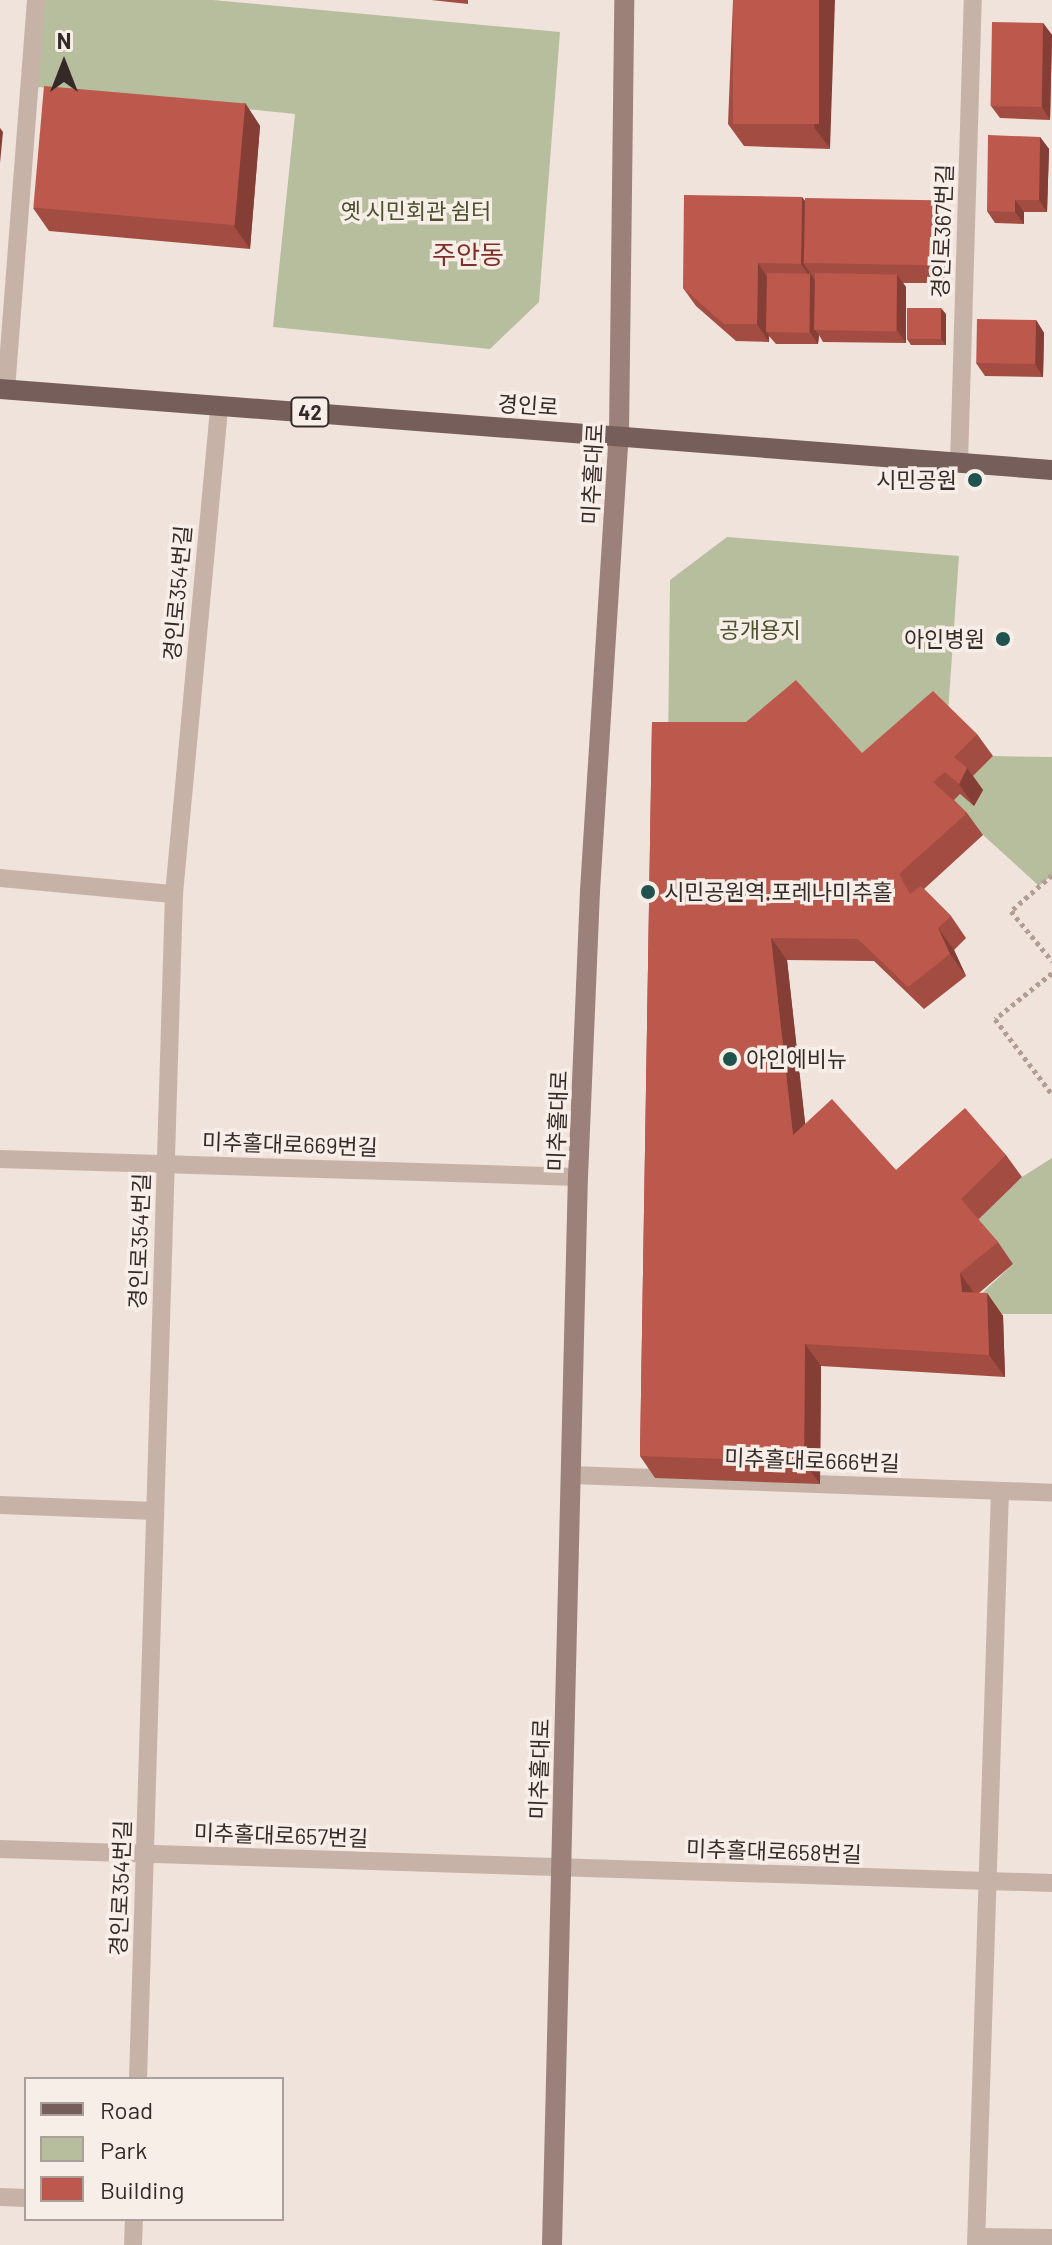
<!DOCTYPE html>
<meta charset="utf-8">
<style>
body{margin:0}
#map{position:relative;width:1052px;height:2245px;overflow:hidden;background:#f0e3dc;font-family:Barlow,"Noto Sans KR",sans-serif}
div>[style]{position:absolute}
.green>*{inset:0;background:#b7be9d}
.path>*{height:5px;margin-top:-2.5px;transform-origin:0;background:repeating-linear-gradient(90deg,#b39c93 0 4px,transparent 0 8px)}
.lane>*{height:18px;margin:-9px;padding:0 9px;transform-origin:9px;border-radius:9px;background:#c7b2a8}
.secondary>*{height:20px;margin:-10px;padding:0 10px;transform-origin:10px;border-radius:10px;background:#9b817a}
.primary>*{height:20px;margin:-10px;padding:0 10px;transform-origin:10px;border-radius:10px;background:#765f5a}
.wall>*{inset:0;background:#a34c41}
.shaded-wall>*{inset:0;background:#843e35}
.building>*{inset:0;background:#bd584c;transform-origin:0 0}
.dots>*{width:22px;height:22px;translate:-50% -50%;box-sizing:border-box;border:4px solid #f8eee8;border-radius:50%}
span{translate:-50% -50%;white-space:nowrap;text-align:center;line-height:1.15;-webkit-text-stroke:7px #f8eee8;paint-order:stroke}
.shield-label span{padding:2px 6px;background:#f8eee8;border:2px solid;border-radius:6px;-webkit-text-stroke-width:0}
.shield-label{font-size:20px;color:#352a28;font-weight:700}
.park-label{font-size:22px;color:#49512d}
.street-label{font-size:22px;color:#352a28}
.poi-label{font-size:22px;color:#352a28}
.right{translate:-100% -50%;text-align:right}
.left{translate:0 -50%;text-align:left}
.quarter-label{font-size:26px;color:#7e2f27}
.legend{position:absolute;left:24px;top:2077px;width:260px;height:144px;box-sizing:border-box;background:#f8eee8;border:2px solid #aaa09b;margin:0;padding:10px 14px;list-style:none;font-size:24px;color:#352a28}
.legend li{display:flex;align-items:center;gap:16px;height:40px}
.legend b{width:40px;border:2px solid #aaa09b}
.north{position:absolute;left:24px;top:24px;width:80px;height:80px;-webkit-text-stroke:6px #f8eee8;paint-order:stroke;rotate:0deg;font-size:22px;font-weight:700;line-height:32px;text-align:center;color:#352a28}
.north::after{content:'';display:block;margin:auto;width:28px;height:36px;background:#352a28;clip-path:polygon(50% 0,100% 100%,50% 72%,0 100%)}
</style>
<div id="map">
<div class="green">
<div style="clip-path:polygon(36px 0,213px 0,560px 32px,539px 302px,490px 349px,273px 327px,295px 114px,29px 86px)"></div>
<div style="clip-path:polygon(727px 537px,959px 556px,948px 713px,877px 775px,762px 744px,668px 744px,670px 580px)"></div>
<div style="clip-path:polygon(993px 756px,1052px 757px,1052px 875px,1039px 886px,949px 804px,960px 794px,975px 806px,970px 779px)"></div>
<div style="clip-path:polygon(1052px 1158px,1052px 1314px,977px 1314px,976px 1299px,1013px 1264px,976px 1222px,1022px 1177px)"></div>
</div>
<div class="path">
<div style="left:1052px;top:875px;width:55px;rotate:138.7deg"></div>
<div style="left:1011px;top:911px;width:65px;rotate:50.6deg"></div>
<div style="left:1052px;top:973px;width:73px;rotate:141.1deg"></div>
<div style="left:995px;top:1019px;width:94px;rotate:52.8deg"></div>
</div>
<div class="lane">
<div style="left:6px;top:390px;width:391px;rotate:-85.6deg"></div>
<div style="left:959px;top:463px;width:463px;rotate:-88.3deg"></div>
<div style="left:0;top:878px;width:175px;rotate:5.3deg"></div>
<div style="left:0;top:1159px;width:578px;rotate:1.78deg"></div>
<div style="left:571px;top:1475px;width:481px;rotate:2.1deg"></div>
<div style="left:0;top:1505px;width:155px;rotate:2.2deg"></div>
<div style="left:0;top:1849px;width:1053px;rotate:1.85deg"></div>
<div style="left:138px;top:2079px;width:1186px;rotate:-88.26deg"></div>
<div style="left:174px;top:894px;width:490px;rotate:-84.7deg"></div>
<div style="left:0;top:2197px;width:26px;rotate:2deg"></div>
<div style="left:977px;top:2237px;width:75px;rotate:0.8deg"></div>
<div style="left:133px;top:2245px;width:26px;rotate:-88deg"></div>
<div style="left:976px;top:2245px;width:754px;rotate:-88.18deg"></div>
</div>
<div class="secondary">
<div style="left:552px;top:2245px;width:1068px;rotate:-88.61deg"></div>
<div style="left:578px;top:1177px;width:286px;rotate:-87.6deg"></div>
<div style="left:590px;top:891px;width:457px;rotate:-86.4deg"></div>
<div style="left:619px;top:435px;width:435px;rotate:-89.3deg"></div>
</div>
<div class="primary">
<div style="left:0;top:389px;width:1055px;rotate:4.4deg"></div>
</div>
<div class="wall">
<div style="clip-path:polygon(431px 0,468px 0,468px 4px)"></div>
<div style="clip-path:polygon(733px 0,830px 149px,744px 146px,728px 124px)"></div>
<div style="clip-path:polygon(1043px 23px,1052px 35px,1050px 120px,1000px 118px,991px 106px)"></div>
<div style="clip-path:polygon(245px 103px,260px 126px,250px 249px,49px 231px,33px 208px)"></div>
<div style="clip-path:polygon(1040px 137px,1049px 149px,1047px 212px,1024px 212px,1024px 224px,995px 223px,987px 211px)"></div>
<div style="clip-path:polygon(802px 197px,805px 201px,933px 201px,946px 219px,944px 283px,903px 283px,906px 287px,906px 343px,823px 342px,819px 335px,818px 344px,776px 344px,769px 336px,769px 342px,736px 341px,696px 306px,683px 288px)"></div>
<div style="clip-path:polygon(946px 314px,946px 345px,911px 345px,907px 339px)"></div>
<div style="clip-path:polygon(1036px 320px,1044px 333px,1043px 377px,985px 376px,976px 363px)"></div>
<div style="clip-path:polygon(652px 722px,862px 753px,977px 734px,993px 756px,973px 776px,983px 790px,974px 806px,960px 794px,954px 800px,967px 813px,983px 835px,924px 889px,951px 916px,966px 938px,954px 950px,966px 976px,924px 1009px,874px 961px,787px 960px,805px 1124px,896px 1170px,1006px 1155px,1022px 1177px,978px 1220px,998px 1242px,1013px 1264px,979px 1293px,987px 1293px,1003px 1316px,1005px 1377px,821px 1366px,820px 1484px,655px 1478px,640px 1456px)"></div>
</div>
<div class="shaded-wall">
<div style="clip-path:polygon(819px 0,835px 0,830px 149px,814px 127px)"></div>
<div style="clip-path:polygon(1043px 23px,1052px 35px,1050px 120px,1042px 107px)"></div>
<div style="clip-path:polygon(245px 103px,260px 126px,250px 249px,234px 226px)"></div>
<div style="clip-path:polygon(0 128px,3px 132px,0 163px)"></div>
<div style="clip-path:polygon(1040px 137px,1049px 149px,1047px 212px,1039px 200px)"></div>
<div style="clip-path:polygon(802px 197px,815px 215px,803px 263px,819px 286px,815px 330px,819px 335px,818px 344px,810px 332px,810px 277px,801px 264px)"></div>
<div style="clip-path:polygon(1015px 200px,1024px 212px,1024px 224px,1015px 212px)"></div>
<div style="clip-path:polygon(933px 201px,946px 219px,944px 283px,932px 266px)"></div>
<div style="clip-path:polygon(758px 263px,770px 281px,767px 332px,769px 336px,769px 342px,757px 324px)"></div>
<div style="clip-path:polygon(897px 275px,906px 287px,906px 343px,897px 330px)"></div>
<div style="clip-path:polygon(941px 308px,946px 314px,946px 345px,941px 339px)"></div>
<div style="clip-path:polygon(1036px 320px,1044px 333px,1043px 377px,1035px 364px)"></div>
<div style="clip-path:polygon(967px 768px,983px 790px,974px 806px,959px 784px)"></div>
<div style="clip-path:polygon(938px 928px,954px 950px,966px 976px,950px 954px)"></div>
<div style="clip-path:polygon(771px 938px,787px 960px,809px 1158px,793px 1135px)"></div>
<div style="clip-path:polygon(960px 1273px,976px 1296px,962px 1292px)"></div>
<div style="clip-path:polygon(987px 1293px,1003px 1316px,1005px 1377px,989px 1355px)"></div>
<div style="clip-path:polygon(805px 1344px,821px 1366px,820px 1484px,804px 1462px)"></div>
</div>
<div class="building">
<div style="left:733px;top:0;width:86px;height:124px"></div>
<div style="left:992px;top:22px;width:51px;height:84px;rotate:1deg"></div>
<div style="left:44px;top:86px;width:202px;height:122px;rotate:5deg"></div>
<div style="clip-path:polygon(988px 135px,1040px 137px,1039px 200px,1015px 200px,1015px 212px,987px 211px)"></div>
<div style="clip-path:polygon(684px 195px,802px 197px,801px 264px,758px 263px,757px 324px,724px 324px,683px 288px)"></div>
<div style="left:805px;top:198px;width:128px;height:65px;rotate:1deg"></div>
<div style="left:767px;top:273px;width:43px;height:59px;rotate:1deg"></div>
<div style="left:815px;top:273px;width:82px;height:57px;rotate:1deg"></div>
<div style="left:907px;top:308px;width:34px;height:31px"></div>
<div style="left:977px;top:319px;width:59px;height:44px;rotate:1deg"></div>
<div style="clip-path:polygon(796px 680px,862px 753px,933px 691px,977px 734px,954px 757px,967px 768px,959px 784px,945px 772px,933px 782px,967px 813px,899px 874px,910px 894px,921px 886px,951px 916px,938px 928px,950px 954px,908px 987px,858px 939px,771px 938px,793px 1135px,832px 1099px,896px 1170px,965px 1108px,1006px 1155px,961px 1199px,998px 1242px,960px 1273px,962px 1292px,987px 1293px,989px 1355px,805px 1344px,804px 1462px,640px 1456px,652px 722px,746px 722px)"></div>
</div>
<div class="dots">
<div style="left:975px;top:480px;background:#20534f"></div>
<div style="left:1003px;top:639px;background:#20534f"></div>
<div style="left:648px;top:892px;background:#20534f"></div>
<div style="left:730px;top:1059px;background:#20534f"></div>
</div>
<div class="shield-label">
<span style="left:310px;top:412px">42</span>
</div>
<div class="park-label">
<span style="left:416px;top:211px">옛 시민회관 쉼터</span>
<span style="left:760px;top:630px">공개용지</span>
</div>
<div class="street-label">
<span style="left:942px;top:231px;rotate:-88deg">경인로367번길</span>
<span style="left:528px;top:405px;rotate:4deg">경인로</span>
<span style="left:592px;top:474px;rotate:-87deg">미추홀대로</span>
<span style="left:177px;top:593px;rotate:-85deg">경인로354번길</span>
<span style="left:557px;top:1121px;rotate:-88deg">미추홀대로</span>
<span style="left:290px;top:1144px;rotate:2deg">미추홀대로669번길</span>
<span style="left:139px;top:1241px;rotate:-88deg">경인로354번길</span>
<span style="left:812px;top:1460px;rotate:2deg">미추홀대로666번길</span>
<span style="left:539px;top:1769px;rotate:-88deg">미추홀대로</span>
<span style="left:281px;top:1835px;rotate:2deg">미추홀대로657번길</span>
<span style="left:774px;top:1851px;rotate:2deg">미추홀대로658번길</span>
<span style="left:120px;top:1888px;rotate:-88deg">경인로354번길</span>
</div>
<div class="poi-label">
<span class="right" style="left:957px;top:480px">시민공원</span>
<span class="right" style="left:985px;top:639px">아인병원</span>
<span class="left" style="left:664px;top:892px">시민공원역.포레나미추홀</span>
<span class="left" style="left:746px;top:1059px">아인에비뉴</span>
</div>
<div class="quarter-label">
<span style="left:468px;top:254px">주안동</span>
</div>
<ul class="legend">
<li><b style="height:10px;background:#765f5a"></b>Road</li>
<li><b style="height:22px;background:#b7be9d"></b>Park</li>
<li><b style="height:22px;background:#bd584c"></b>Building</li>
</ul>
<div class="north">N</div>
</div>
